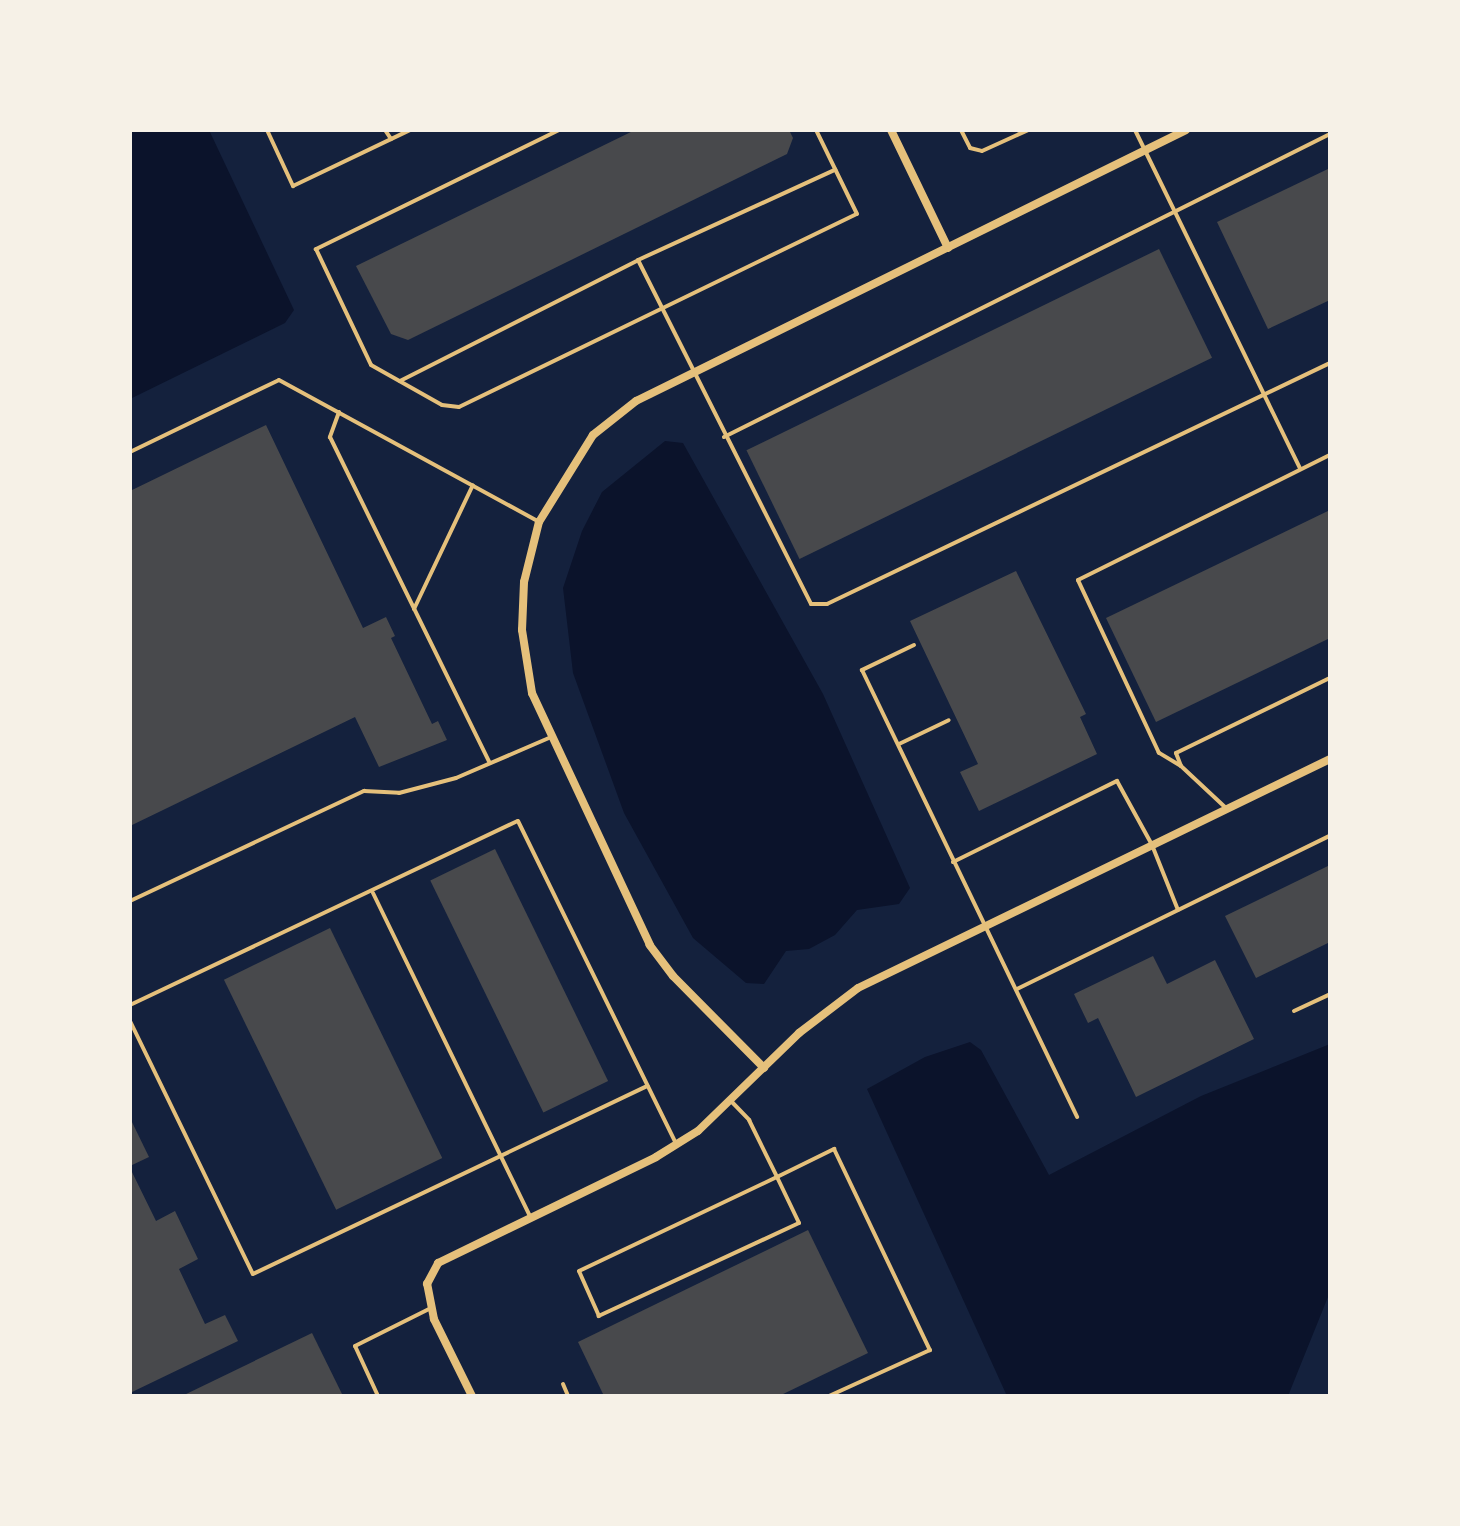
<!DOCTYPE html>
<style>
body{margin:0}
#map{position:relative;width:1460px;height:1526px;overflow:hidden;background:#14213d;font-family:"IBM Plex Serif",serif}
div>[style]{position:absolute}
.water>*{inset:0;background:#0b132b}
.building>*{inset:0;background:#48494c;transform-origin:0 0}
.service>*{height:4px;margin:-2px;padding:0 2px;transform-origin:2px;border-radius:2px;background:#e5c07b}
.minor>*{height:8px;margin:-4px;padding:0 4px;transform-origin:4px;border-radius:4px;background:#e5c07b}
span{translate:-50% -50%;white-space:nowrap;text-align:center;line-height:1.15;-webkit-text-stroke:8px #f6f1e7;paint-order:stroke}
.frame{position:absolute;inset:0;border:132px solid #f6f1e7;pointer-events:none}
</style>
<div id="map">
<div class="water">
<div style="clip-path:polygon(130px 130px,209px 130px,294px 310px,285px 323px,130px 399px)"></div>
<div style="clip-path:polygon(665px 441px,683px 443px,823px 694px,910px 888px,899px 904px,857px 910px,835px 935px,809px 949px,786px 951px,764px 984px,746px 983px,693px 938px,624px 813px,573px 673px,563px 588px,582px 531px,602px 492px)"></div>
<div style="clip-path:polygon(970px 1042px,981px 1050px,1049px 1175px,1201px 1096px,1330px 1044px,1330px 1292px,1288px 1396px,1007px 1396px,867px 1089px,925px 1057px)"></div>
</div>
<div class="building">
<div style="clip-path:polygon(635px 130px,789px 130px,793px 138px,787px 154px,408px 340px,391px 334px,356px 266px)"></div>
<div style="clip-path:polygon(1330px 168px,1330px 300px,1268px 329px,1217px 222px)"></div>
<div style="left:1159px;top:249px;width:121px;height:459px;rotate:64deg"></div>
<div style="clip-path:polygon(266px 425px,363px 628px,386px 617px,395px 636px,391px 638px,432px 724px,438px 721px,447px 740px,379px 767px,355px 717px,130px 826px,130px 491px)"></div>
<div style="clip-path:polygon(1330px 510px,1330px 638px,1156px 722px,1106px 618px)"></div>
<div style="clip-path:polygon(1016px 571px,1086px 714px,1080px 717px,1097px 754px,979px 811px,960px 772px,978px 764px,910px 621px)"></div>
<div style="left:495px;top:849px;width:258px;height:72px;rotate:64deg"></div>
<div style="clip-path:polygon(1330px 865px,1330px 942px,1256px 978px,1225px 916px)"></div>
<div style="left:330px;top:928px;width:256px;height:118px;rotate:64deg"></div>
<div style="clip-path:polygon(1153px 956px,1167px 984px,1215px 960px,1254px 1039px,1136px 1097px,1098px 1018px,1088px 1023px,1074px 994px)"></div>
<div style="clip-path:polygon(130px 1118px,149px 1157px,130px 1166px)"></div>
<div style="clip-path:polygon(130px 1168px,156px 1221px,175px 1211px,198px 1259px,179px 1269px,205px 1324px,225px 1315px,238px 1341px,130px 1393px)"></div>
<div style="clip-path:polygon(808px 1230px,868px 1353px,779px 1396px,604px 1396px,578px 1342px)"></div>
<div style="clip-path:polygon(312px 1333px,343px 1396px,182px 1396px)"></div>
</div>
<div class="service">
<div style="left:267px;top:130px;width:62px;rotate:65.1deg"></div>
<div style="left:293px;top:186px;width:130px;rotate:-25.6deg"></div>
<div style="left:385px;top:130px;width:11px;rotate:56deg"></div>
<div style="left:559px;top:130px;width:271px;rotate:153.9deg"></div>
<div style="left:316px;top:249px;width:128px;rotate:64.6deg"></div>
<div style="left:371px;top:365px;width:81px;rotate:29.4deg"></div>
<div style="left:442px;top:405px;width:17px;rotate:7deg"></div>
<div style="left:459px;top:407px;width:442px;rotate:-25.9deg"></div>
<div style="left:857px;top:214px;width:93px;rotate:-116deg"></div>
<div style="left:961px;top:130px;width:20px;rotate:63deg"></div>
<div style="left:970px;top:148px;width:12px;rotate:14deg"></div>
<div style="left:982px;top:151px;width:51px;rotate:-24.5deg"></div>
<div style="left:1135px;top:130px;width:377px;rotate:64deg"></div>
<div style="left:638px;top:260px;width:385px;rotate:63.3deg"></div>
<div style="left:811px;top:604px;width:16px"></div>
<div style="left:827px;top:604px;width:558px;rotate:-25.6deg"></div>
<div style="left:400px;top:381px;width:267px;rotate:-26.9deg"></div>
<div style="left:638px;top:260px;width:217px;rotate:-24.6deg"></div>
<div style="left:339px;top:412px;width:27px;rotate:110deg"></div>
<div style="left:330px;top:437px;width:363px;rotate:63.9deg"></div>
<div style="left:724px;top:437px;width:678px;rotate:-26.57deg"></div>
<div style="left:130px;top:452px;width:165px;rotate:-25.8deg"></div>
<div style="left:279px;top:380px;width:296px;rotate:28.6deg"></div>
<div style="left:414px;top:609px;width:137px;rotate:-64.6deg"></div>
<div style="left:914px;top:645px;width:58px;rotate:154.3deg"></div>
<div style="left:862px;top:670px;width:496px;rotate:64.3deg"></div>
<div style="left:899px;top:744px;width:55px;rotate:-25.6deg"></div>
<div style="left:1181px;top:766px;width:26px;rotate:-149deg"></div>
<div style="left:1159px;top:753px;width:191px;rotate:-115.1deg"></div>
<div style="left:1078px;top:580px;width:281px;rotate:-26.4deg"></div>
<div style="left:1227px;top:809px;width:63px;rotate:-136.9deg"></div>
<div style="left:1181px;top:766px;width:14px;rotate:-111deg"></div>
<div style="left:1176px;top:753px;width:171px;rotate:-26deg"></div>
<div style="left:953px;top:862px;width:183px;rotate:-26.3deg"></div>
<div style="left:1117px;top:781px;width:73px;rotate:61.3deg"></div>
<div style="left:1152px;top:845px;width:70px;rotate:68.2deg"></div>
<div style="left:373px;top:893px;width:359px;rotate:64.1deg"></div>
<div style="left:130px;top:901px;width:259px;rotate:-25.2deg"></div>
<div style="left:364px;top:791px;width:35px;rotate:3deg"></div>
<div style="left:399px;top:793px;width:59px;rotate:-14.7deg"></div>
<div style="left:456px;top:778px;width:103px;rotate:-23.3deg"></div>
<div style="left:1017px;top:989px;width:348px;rotate:-26.1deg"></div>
<div style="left:130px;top:1005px;width:429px;rotate:-25.4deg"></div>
<div style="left:518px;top:821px;width:357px;rotate:63.9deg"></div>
<div style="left:1294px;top:1011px;width:40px;rotate:-25deg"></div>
<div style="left:130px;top:1021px;width:281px;rotate:64.1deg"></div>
<div style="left:253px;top:1274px;width:437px;rotate:-25.5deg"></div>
<div style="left:730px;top:1100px;width:28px;rotate:46deg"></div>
<div style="left:749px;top:1120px;width:64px;rotate:63.8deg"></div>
<div style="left:777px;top:1177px;width:51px;rotate:64.4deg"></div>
<div style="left:799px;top:1223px;width:221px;rotate:155.1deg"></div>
<div style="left:599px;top:1316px;width:49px;rotate:-114deg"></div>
<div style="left:579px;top:1271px;width:219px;rotate:-25.4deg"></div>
<div style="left:777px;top:1177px;width:64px;rotate:-26.2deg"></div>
<div style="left:834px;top:1149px;width:223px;rotate:64.5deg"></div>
<div style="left:930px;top:1350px;width:111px;rotate:155.5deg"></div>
<div style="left:563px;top:1384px;width:13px;rotate:67deg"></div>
<div style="left:378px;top:1396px;width:55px;rotate:-114.7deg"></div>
<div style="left:355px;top:1346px;width:85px;rotate:-26.6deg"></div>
</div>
<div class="minor">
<div style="left:891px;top:130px;width:131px;rotate:64.2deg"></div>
<div style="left:764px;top:1068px;width:129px;rotate:-134.7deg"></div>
<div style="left:673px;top:976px;width:39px;rotate:-127deg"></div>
<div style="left:650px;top:945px;width:278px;rotate:-115.1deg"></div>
<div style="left:532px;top:693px;width:64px;rotate:-99deg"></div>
<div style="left:522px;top:630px;width:48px;rotate:-87.6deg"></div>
<div style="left:524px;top:582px;width:62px;rotate:-76deg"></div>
<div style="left:539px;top:522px;width:102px;rotate:-58.2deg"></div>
<div style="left:593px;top:435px;width:55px;rotate:-38.3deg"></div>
<div style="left:636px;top:401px;width:613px;rotate:-26.23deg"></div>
<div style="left:472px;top:1396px;width:86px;rotate:-116.3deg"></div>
<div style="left:434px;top:1319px;width:36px;rotate:-101deg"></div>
<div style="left:427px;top:1284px;width:24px;rotate:-62deg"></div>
<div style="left:438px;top:1263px;width:242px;rotate:-25.9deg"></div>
<div style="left:656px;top:1157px;width:49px;rotate:-31.8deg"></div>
<div style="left:698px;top:1131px;width:141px;rotate:-44.1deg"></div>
<div style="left:799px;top:1033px;width:74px;rotate:-37.3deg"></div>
<div style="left:858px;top:988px;width:525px;rotate:-25.88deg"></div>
</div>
<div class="frame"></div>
</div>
